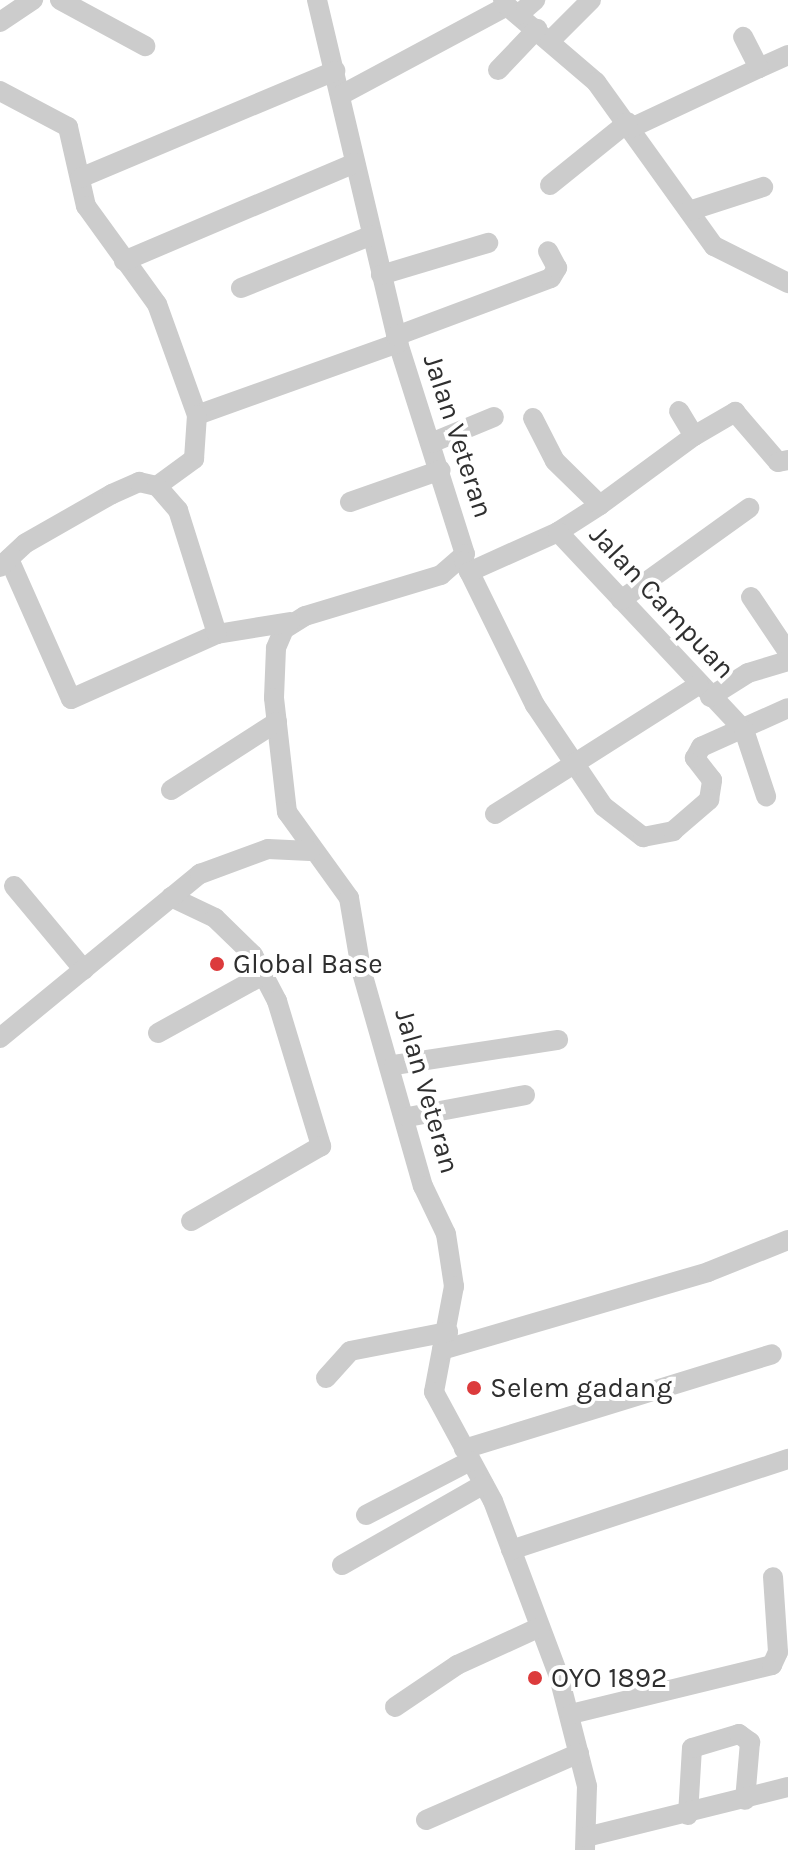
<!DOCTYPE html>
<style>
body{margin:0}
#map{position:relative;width:788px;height:1850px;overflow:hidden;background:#fff;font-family:Karla,sans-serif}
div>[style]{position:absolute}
.minor>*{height:20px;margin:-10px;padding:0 10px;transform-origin:10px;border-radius:10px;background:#ccc}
.dots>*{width:22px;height:22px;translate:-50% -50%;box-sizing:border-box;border:4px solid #fff;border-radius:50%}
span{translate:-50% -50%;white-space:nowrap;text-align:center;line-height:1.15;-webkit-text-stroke:8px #fff;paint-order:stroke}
.street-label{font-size:28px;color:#2f2f2f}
.poi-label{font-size:28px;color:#2f2f2f}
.left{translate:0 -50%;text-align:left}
</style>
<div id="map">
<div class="minor">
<div style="left:60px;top:0;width:97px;rotate:28.4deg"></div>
<div style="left:317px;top:0;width:352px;rotate:76.7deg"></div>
<div style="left:398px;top:343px;width:221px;rotate:72.4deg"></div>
<div style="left:465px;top:554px;width:32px;rotate:139deg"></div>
<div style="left:441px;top:575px;width:142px;rotate:163.2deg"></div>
<div style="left:305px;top:616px;width:25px;rotate:148deg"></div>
<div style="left:284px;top:629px;width:21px;rotate:113deg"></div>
<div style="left:276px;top:648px;width:50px;rotate:92.3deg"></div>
<div style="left:274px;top:698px;width:115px;rotate:83.5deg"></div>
<div style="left:287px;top:812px;width:106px;rotate:54.2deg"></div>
<div style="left:349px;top:898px;width:72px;rotate:80.4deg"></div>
<div style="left:361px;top:969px;width:226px;rotate:74.1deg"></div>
<div style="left:423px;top:1186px;width:53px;rotate:64.4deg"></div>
<div style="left:446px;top:1234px;width:53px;rotate:81.3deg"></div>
<div style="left:454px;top:1286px;width:108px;rotate:100.7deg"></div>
<div style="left:434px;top:1392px;width:124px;rotate:61.6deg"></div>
<div style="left:493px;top:1501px;width:188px;rotate:69.4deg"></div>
<div style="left:559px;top:1677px;width:113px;rotate:75.6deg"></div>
<div style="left:587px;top:1786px;width:64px;rotate:91.8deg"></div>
<div style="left:507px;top:6px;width:117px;rotate:40.5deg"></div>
<div style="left:596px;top:82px;width:202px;rotate:54.3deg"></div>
<div style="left:714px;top:246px;width:83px;rotate:26.6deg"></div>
<div style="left:518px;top:15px;width:23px;rotate:-41deg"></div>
<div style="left:0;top:22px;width:40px;rotate:-34deg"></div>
<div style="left:550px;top:41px;width:58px;rotate:-45deg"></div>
<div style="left:759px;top:68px;width:32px;rotate:-24deg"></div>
<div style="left:498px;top:70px;width:57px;rotate:-46.4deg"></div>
<div style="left:0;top:91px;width:77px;rotate:27.9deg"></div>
<div style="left:68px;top:127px;width:81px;rotate:77.2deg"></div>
<div style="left:86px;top:206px;width:121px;rotate:54.1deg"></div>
<div style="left:157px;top:304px;width:118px;rotate:70.2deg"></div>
<div style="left:197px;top:415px;width:214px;rotate:-19.7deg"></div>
<div style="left:341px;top:95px;width:188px;rotate:-28.2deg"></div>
<div style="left:507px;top:6px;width:7px;rotate:-124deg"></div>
<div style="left:631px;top:128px;width:141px;rotate:-25.1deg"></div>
<div style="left:759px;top:68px;width:35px;rotate:-117deg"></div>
<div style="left:80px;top:178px;width:277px;rotate:-22.8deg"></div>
<div style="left:550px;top:185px;width:100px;rotate:-38.9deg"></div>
<div style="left:689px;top:211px;width:78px;rotate:-18deg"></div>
<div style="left:124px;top:261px;width:251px;rotate:-23deg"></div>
<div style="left:381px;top:275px;width:112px;rotate:-16.7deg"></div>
<div style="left:241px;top:288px;width:141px;rotate:-22deg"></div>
<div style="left:396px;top:336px;width:165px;rotate:-20.5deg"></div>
<div style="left:551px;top:278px;width:12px;rotate:-59deg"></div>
<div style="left:557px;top:268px;width:19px;rotate:-118deg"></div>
<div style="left:533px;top:418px;width:48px;rotate:62.9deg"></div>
<div style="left:555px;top:461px;width:63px;rotate:44.4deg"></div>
<div style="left:600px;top:505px;width:50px;rotate:147.3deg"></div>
<div style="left:694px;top:436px;width:48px;rotate:-30.3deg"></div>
<div style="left:735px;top:412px;width:66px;rotate:49.3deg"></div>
<div style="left:778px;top:462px;width:10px;rotate:-11deg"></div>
<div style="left:431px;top:443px;width:68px;rotate:-22.4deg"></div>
<div style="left:157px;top:486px;width:46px;rotate:-36.1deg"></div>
<div style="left:194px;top:459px;width:44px;rotate:-86.1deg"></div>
<div style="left:350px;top:502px;width:96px;rotate:-19.4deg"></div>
<div style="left:600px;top:505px;width:117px;rotate:-36.3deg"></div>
<div style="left:694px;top:436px;width:29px;rotate:-121deg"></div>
<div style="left:9px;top:559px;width:153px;rotate:66.1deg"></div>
<div style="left:71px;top:699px;width:160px;rotate:-24deg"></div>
<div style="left:217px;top:634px;width:74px;rotate:-9.3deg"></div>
<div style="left:464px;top:561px;width:161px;rotate:63.8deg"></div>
<div style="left:535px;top:705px;width:122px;rotate:56deg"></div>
<div style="left:603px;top:806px;width:51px;rotate:37.8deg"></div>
<div style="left:643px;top:837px;width:31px;rotate:-11deg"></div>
<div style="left:673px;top:831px;width:48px;rotate:-40.7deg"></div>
<div style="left:709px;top:800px;width:20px;rotate:-81deg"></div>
<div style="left:712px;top:780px;width:28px;rotate:-128deg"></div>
<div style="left:695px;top:758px;width:13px;rotate:-61deg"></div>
<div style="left:701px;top:747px;width:95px;rotate:-24.1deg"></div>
<div style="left:0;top:567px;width:35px;rotate:-43deg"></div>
<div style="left:26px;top:543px;width:99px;rotate:-29.7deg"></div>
<div style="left:112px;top:494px;width:30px;rotate:-24deg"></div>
<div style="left:139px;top:482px;width:18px;rotate:13deg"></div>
<div style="left:157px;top:486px;width:32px;rotate:49deg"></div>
<div style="left:178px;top:510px;width:130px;rotate:72.5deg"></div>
<div style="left:469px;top:572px;width:98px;rotate:-24.2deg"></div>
<div style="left:558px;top:532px;width:272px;rotate:46.8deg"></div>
<div style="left:744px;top:730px;width:70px;rotate:71.6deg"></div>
<div style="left:751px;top:597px;width:66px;rotate:56.1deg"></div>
<div style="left:621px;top:600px;width:158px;rotate:-35.7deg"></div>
<div style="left:710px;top:697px;width:45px;rotate:-32.3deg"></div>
<div style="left:748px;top:673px;width:42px;rotate:-16.7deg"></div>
<div style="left:171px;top:790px;width:126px;rotate:-32.7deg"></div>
<div style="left:495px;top:814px;width:241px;rotate:-32.4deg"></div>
<div style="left:14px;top:886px;width:109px;rotate:50.2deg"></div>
<div style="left:171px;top:897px;width:49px;rotate:25.5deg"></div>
<div style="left:215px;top:918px;width:53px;rotate:44.2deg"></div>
<div style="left:253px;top:955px;width:52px;rotate:62.4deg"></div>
<div style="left:277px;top:1001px;width:152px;rotate:73.1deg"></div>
<div style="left:321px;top:1146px;width:150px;rotate:150deg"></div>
<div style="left:158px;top:1033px;width:120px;rotate:-28.9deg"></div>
<div style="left:0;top:1038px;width:259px;rotate:-39.4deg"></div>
<div style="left:200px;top:874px;width:72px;rotate:-20.2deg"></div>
<div style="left:268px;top:849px;width:42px;rotate:2.7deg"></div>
<div style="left:394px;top:1065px;width:166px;rotate:-8.7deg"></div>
<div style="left:408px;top:1117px;width:119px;rotate:-10.6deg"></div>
<div style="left:442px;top:1350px;width:277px;rotate:-16.3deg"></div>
<div style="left:708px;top:1272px;width:86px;rotate:-21.8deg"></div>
<div style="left:326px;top:1378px;width:36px;rotate:-48deg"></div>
<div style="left:350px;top:1351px;width:100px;rotate:-11deg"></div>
<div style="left:464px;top:1449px;width:322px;rotate:-17.1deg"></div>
<div style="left:366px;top:1515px;width:117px;rotate:-27.4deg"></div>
<div style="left:511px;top:1550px;width:292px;rotate:-18.2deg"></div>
<div style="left:342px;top:1565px;width:163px;rotate:-29.7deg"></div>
<div style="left:395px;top:1707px;width:75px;rotate:-34.1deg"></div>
<div style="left:457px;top:1665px;width:91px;rotate:-24.6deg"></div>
<div style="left:571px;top:1714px;width:207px;rotate:-13.7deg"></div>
<div style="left:772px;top:1665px;width:14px;rotate:-65deg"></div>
<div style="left:778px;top:1652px;width:75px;rotate:-93.8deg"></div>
<div style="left:688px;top:1815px;width:67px;rotate:-86.6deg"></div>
<div style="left:692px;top:1748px;width:49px;rotate:-16.6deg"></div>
<div style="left:739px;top:1734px;width:14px;rotate:36deg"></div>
<div style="left:750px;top:1742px;width:58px;rotate:94.9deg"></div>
<div style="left:426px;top:1820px;width:167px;rotate:-23.6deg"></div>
<div style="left:586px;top:1837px;width:208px;rotate:-13.9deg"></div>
</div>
<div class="dots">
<div style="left:217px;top:964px;background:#dc3b3c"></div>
<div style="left:474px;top:1388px;background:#dc3b3c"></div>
<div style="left:535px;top:1678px;background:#dc3b3c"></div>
</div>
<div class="street-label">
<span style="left:458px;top:436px;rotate:72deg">Jalan Veteran</span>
<span style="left:662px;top:602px;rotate:47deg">Jalan Campuan</span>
<span style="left:427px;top:1091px;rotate:74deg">Jalan Veteran</span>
</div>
<div class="poi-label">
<span class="left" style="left:233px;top:964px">Global Base</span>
<span class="left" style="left:490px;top:1388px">Selem gadang</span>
<span class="left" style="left:551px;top:1678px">OYO 1892</span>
</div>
</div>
